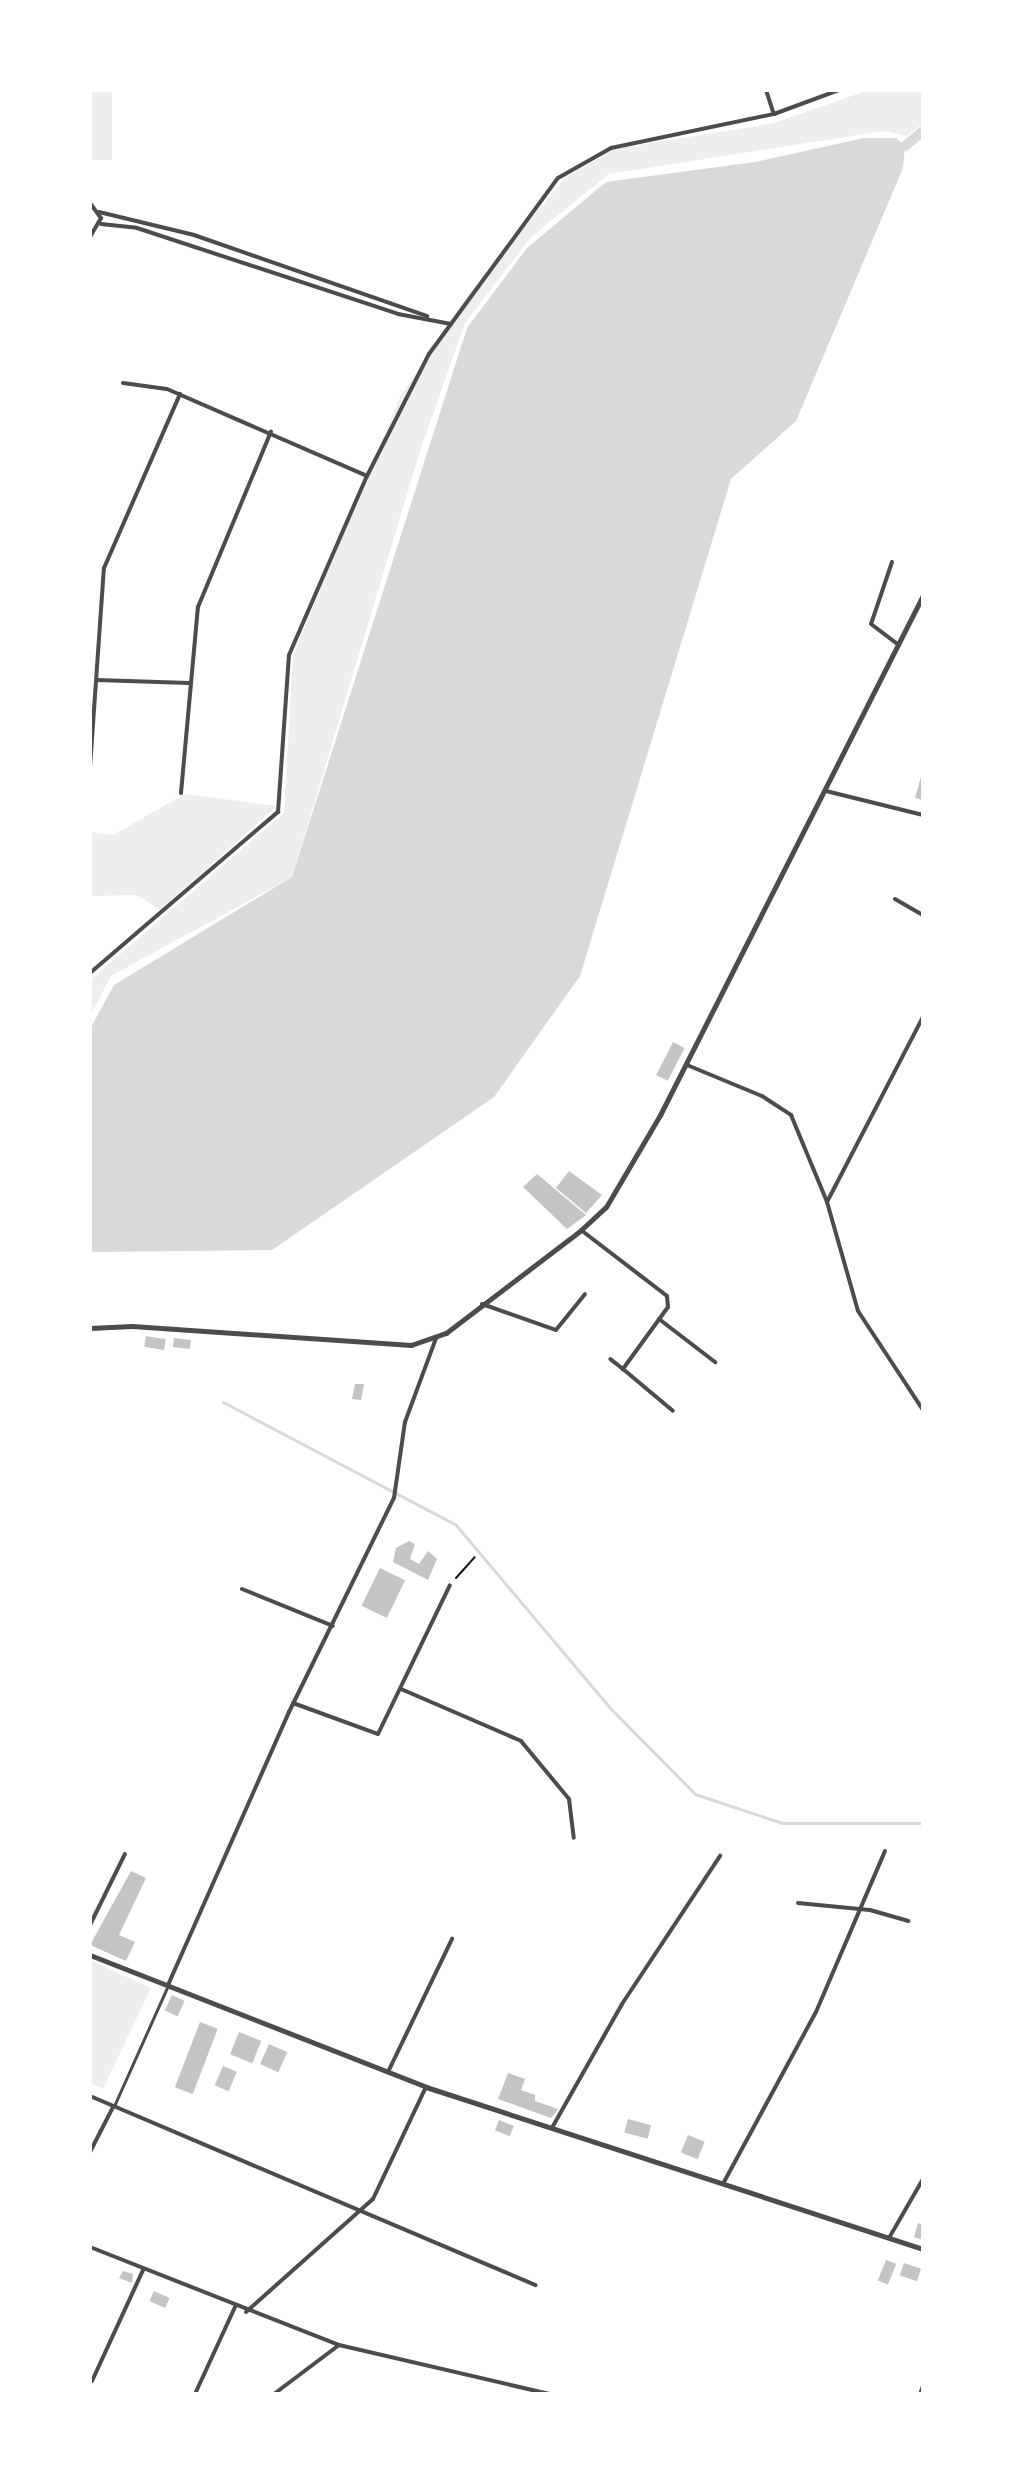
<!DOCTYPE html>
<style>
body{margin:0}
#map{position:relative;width:1013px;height:2484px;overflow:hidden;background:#fff;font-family:"Public Sans",sans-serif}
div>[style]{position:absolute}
.green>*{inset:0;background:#eee;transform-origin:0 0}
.water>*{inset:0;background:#d9d9d9}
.stream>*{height:3px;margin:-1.5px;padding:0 1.5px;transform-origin:1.5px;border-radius:1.5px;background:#d9d9d9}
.canal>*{height:10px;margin:-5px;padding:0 5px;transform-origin:5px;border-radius:5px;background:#d9d9d9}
.building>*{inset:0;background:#c4c4c4;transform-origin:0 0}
.path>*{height:2px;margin:-1px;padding:0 1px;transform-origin:1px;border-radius:1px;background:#111}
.service>*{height:2px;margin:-1px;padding:0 1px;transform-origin:1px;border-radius:1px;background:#4c4c4c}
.pedestrian>*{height:3px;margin:-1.5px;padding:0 1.5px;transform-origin:1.5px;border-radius:1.5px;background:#4c4c4c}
.minor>*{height:4px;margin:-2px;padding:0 2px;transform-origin:2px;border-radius:2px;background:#4c4c4c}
.tertiary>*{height:5px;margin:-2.5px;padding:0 2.5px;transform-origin:2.5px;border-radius:2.5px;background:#4c4c4c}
span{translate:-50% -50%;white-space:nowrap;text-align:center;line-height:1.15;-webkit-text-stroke:6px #fff;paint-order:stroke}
.frame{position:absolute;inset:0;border:92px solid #fff;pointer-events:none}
</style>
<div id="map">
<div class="green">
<div style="left:90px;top:90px;width:22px;height:70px"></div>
<div style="clip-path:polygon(869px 90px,923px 90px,923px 123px,907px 136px,884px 131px,609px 174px,531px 237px,465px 323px,421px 448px,292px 877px,111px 976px,90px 1016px,90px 980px,284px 813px,293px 655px,400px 397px,469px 294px,564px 179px,614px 149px,774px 123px)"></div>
<div style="clip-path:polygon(185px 794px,277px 806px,160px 910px,137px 895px,90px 896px,90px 832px,113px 835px)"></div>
<div style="clip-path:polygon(90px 1960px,151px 1988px,103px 2089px,90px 2083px)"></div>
</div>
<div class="water">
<div style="clip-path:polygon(864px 138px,896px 138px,905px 146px,903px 168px,796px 421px,731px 479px,580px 976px,494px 1097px,272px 1250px,90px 1252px,90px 1029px,114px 985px,292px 877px,467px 328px,527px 248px,606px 182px,755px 162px)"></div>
</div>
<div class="stream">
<div style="left:223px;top:1402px;width:263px;rotate:27.8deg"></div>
<div style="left:456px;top:1525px;width:239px;rotate:49.9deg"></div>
<div style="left:610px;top:1708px;width:121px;rotate:45.3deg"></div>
<div style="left:695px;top:1794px;width:92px;rotate:18.4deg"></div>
<div style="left:782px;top:1823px;width:141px"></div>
</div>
<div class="canal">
<div style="left:905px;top:146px;width:23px;rotate:-40deg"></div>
</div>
<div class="building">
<div style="clip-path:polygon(922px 773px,923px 773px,923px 800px,915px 798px)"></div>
<div style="left:673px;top:1042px;width:13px;height:37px;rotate:27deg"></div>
<div style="clip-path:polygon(569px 1171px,602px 1195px,586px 1213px,556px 1188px)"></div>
<div style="clip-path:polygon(537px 1174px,586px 1215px,567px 1229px,523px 1187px)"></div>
<div style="left:146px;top:1336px;width:20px;height:11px;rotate:9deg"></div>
<div style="left:174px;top:1338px;width:17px;height:9px;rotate:7deg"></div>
<div style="clip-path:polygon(355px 1384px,364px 1384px,361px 1400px,352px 1399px)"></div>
<div style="clip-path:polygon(409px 1541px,415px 1544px,410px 1559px,419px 1564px,428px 1551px,437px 1559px,428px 1580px,393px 1562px,396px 1548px)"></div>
<div style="left:380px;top:1568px;width:28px;height:42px;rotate:26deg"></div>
<div style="clip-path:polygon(131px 1871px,146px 1878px,119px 1935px,135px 1942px,126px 1961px,90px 1945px)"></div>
<div style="left:172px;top:1995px;width:14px;height:17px;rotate:25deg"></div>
<div style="left:200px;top:2022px;width:19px;height:70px;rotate:21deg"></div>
<div style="left:239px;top:2032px;width:24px;height:24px;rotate:22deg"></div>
<div style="left:269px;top:2044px;width:20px;height:22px;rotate:24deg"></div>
<div style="left:223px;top:2066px;width:15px;height:21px;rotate:23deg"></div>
<div style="clip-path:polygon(508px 2073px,525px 2079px,521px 2090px,535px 2095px,535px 2101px,558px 2109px,551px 2118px,498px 2099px)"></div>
<div style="left:628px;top:2119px;width:24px;height:14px;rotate:15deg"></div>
<div style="left:499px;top:2120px;width:16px;height:11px;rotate:22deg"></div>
<div style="left:688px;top:2135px;width:18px;height:19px;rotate:22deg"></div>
<div style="clip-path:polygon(918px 2223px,923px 2225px,923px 2240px,914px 2237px)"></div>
<div style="left:886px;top:2260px;width:11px;height:22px;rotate:22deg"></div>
<div style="left:904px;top:2263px;width:18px;height:13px;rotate:19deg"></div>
<div style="clip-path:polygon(123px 2271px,133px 2274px,132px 2283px,119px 2278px)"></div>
<div style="left:154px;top:2291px;width:17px;height:11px;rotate:24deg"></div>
</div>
<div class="path">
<div style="left:456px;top:1578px;width:28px;rotate:-48deg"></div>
</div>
<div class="service">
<div style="left:919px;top:2394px;width:12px;rotate:-70deg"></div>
</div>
<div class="pedestrian">
<div style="left:114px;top:2106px;width:133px;rotate:-65.9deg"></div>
</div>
<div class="minor">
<div style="left:766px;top:90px;width:25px;rotate:72deg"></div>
<div style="left:90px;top:203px;width:19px;rotate:54deg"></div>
<div style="left:101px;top:218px;width:22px;rotate:120deg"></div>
<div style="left:99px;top:212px;width:98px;rotate:13.6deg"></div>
<div style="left:194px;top:235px;width:247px;rotate:19.2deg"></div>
<div style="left:101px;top:224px;width:36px;rotate:6deg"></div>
<div style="left:137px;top:228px;width:275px;rotate:18.2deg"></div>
<div style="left:398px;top:314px;width:54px;rotate:10.7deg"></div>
<div style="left:123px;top:383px;width:44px;rotate:7.8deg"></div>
<div style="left:167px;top:389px;width:218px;rotate:23.5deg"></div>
<div style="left:892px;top:562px;width:65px;rotate:108.7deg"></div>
<div style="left:871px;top:624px;width:35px;rotate:37deg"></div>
<div style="left:97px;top:680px;width:92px;rotate:1.9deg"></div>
<div style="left:90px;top:767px;width:199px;rotate:-86deg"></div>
<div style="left:104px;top:568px;width:190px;rotate:-66.4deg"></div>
<div style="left:826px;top:791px;width:100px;rotate:13.9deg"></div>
<div style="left:181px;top:793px;width:187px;rotate:-84.8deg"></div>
<div style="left:198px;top:607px;width:190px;rotate:-67.4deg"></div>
<div style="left:895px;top:899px;width:32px;rotate:30deg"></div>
<div style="left:90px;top:973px;width:248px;rotate:-40.6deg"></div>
<div style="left:278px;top:812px;width:157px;rotate:-86deg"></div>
<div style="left:289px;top:655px;width:195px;rotate:-66.5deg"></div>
<div style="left:367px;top:476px;width:137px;rotate:-63.1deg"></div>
<div style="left:429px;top:354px;width:218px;rotate:-53.8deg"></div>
<div style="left:558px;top:178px;width:61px;rotate:-29.5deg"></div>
<div style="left:611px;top:148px;width:167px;rotate:-11.8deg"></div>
<div style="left:774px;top:114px;width:69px;rotate:-20.3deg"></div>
<div style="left:687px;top:1065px;width:81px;rotate:22.5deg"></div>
<div style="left:762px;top:1096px;width:35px;rotate:33deg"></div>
<div style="left:791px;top:1115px;width:94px;rotate:67.5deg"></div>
<div style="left:827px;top:1202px;width:113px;rotate:74.1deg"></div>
<div style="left:858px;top:1311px;width:118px;rotate:56.7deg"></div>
<div style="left:827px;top:1202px;width:208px;rotate:-62.6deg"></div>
<div style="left:581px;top:1230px;width:108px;rotate:37.5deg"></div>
<div style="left:667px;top:1296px;width:11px;rotate:85deg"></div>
<div style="left:668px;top:1307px;width:77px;rotate:126deg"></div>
<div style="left:623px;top:1369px;width:16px;rotate:-142deg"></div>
<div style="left:482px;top:1304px;width:78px;rotate:19.4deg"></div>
<div style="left:556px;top:1330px;width:46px;rotate:-51.1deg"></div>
<div style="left:659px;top:1319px;width:71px;rotate:37.5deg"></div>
<div style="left:623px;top:1369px;width:65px;rotate:40deg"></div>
<div style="left:242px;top:1589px;width:98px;rotate:22.1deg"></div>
<div style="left:401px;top:1689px;width:131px;rotate:23.4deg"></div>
<div style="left:521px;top:1741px;width:75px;rotate:50.4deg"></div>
<div style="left:569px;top:1799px;width:39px;rotate:83deg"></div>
<div style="left:293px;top:1703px;width:90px;rotate:20deg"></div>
<div style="left:378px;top:1734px;width:165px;rotate:-64.2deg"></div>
<div style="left:798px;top:1903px;width:72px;rotate:5.6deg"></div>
<div style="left:870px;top:1910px;width:40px;rotate:16deg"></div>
<div style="left:90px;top:1925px;width:79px;rotate:-63.8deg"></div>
<div style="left:168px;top:1985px;width:299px;rotate:-66.1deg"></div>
<div style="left:289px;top:1712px;width:238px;rotate:-63.9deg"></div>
<div style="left:394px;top:1498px;width:77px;rotate:-81.8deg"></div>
<div style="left:405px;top:1422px;width:90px;rotate:-69.7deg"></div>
<div style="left:388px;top:2072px;width:148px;rotate:-64.3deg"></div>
<div style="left:90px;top:2096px;width:484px;rotate:23deg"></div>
<div style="left:553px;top:2126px;width:140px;rotate:-60.5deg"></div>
<div style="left:622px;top:2004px;width:178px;rotate:-56.5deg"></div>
<div style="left:90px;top:2152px;width:51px;rotate:-62.9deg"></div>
<div style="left:724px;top:2182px;width:193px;rotate:-61.6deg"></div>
<div style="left:816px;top:2012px;width:175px;rotate:-66.8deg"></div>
<div style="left:889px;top:2238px;width:68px;rotate:-60deg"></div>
<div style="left:90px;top:2247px;width:268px;rotate:21.5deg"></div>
<div style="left:339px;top:2345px;width:216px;rotate:13.1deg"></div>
<div style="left:246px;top:2312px;width:170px;rotate:-41.7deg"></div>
<div style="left:373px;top:2199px;width:124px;rotate:-64.7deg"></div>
<div style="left:92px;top:2381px;width:122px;rotate:-65.3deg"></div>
<div style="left:195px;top:2394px;width:96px;rotate:-65.3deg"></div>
<div style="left:274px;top:2394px;width:81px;rotate:-37deg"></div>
</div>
<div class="tertiary">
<div style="left:90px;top:1328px;width:42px;rotate:-2.7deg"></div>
<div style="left:132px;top:1326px;width:280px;rotate:3.9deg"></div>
<div style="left:411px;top:1345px;width:37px;rotate:-19deg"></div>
<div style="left:446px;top:1333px;width:170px;rotate:-37.3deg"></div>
<div style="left:581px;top:1230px;width:34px;rotate:-43deg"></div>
<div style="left:606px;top:1207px;width:107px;rotate:-59.6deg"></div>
<div style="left:660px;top:1115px;width:583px;rotate:-63.17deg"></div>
<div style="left:90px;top:1955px;width:361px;rotate:21.4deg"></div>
<div style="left:426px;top:2087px;width:523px;rotate:18.05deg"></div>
</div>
<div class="frame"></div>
</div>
